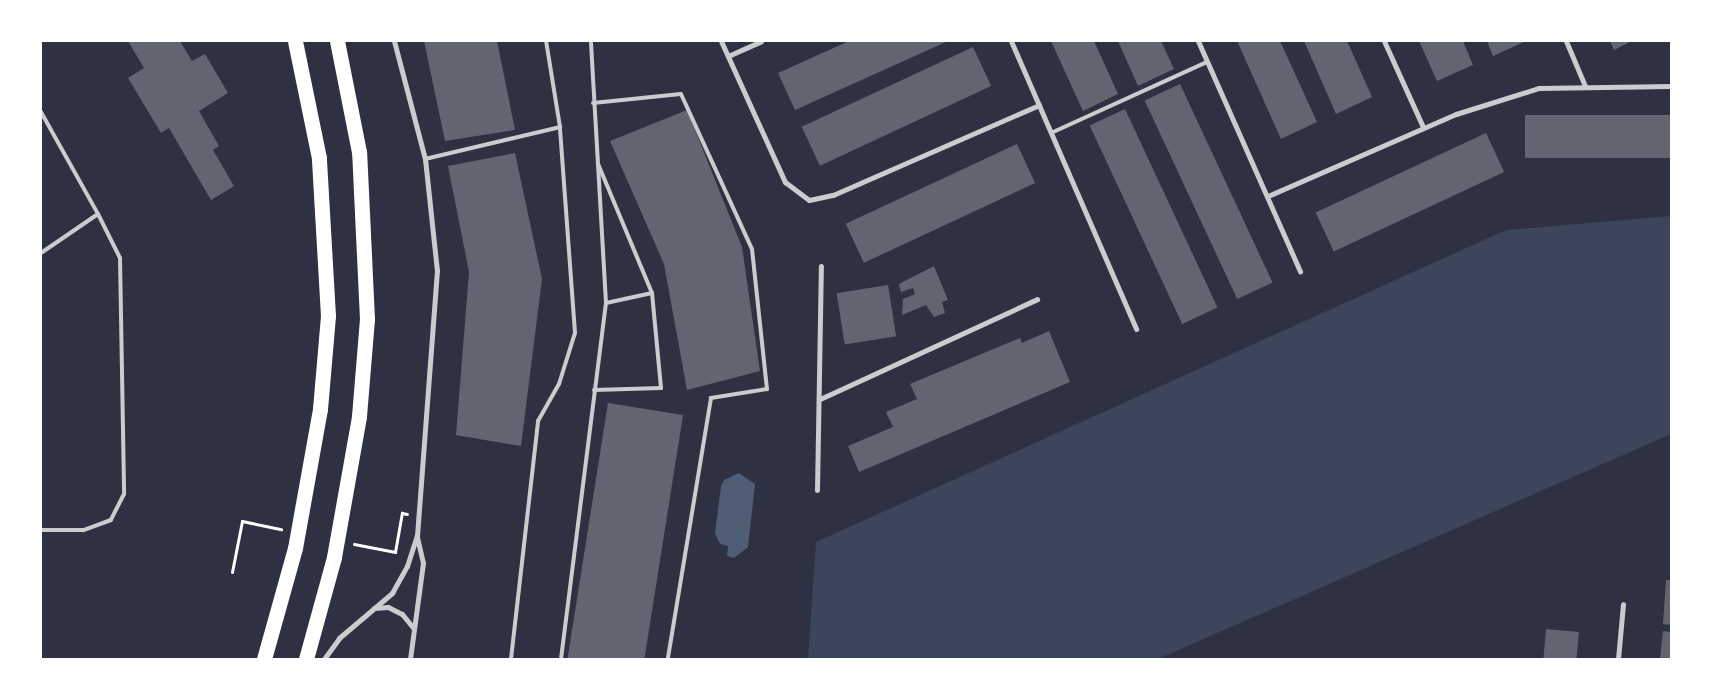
<!DOCTYPE html>
<style>
body{margin:0}
#map{position:relative;width:1712px;height:700px;overflow:hidden;background:#2d3142;font-family:"PT Sans",sans-serif}
div>[style]{position:absolute}
.green>*{inset:0;background:#3c4559}
.water>*{inset:0;background:#4f5d75}
.building>*{inset:0;background:#626471;transform-origin:0 0}
.path>*{height:3px;margin:-1.5px;padding:0 1.5px;transform-origin:1.5px;border-radius:1.5px;background:#fff}
.service>*{height:4px;margin:-2px;padding:0 2px;transform-origin:2px;border-radius:2px;background:#caccd0}
.minor>*{height:5px;margin:-2.5px;padding:0 2.5px;transform-origin:2.5px;border-radius:2.5px;background:#caccd0}
.motorway>*{height:15px;margin:-7.5px;padding:0 7.5px;transform-origin:7.5px;border-radius:7.5px;background:#fff}
span{translate:-50% -50%;white-space:nowrap;text-align:center;line-height:1.15;-webkit-text-stroke:5px #fff;paint-order:stroke}
.frame{position:absolute;inset:0;border:42px solid #fff;pointer-events:none}
</style>
<div id="map">
<div class="green">
<div style="clip-path:polygon(1671px 216px,1671px 434px,1158px 659px,808px 659px,816px 542px,1506px 230px)"></div>
</div>
<div class="water">
<div style="clip-path:polygon(739px 473px,755px 484px,748px 547px,734px 558px,727px 556px,728px 546px,720px 544px,715px 533px,721px 486px,724px 480px)"></div>
</div>
<div class="building">
<div style="clip-path:polygon(128px 41px,180px 41px,192px 61px,205px 54px,228px 93px,199px 111px,219px 146px,213px 150px,234px 186px,211px 200px,169px 128px,161px 133px,128px 78px,144px 68px)"></div>
<div style="clip-path:polygon(424px 41px,497px 41px,515px 130px,445px 141px)"></div>
<div style="clip-path:polygon(849px 41px,948px 41px,795px 110px,778px 73px)"></div>
<div style="clip-path:polygon(1051px 41px,1094px 41px,1118px 94px,1083px 111px)"></div>
<div style="clip-path:polygon(1118px 41px,1161px 41px,1174px 69px,1138px 86px)"></div>
<div style="clip-path:polygon(1237px 41px,1280px 41px,1317px 122px,1281px 139px)"></div>
<div style="clip-path:polygon(1304px 41px,1347px 41px,1372px 97px,1336px 114px)"></div>
<div style="clip-path:polygon(1419px 41px,1463px 41px,1473px 65px,1437px 81px)"></div>
<div style="clip-path:polygon(1487px 41px,1526px 41px,1493px 56px)"></div>
<div style="clip-path:polygon(1610px 41px,1632px 41px,1614px 50px)"></div>
<div style="left:973px;top:47px;width:43px;height:189px;rotate:65deg"></div>
<div style="left:1180px;top:84px;width:219px;height:39px;rotate:65deg"></div>
<div style="left:1125px;top:109px;width:219px;height:39px;rotate:65deg"></div>
<div style="clip-path:polygon(687px 110px,742px 247px,760px 371px,687px 390px,664px 264px,610px 141px)"></div>
<div style="left:1671px;top:115px;width:43px;height:146px;rotate:90deg"></div>
<div style="left:1486px;top:133px;width:43px;height:188px;rotate:65deg"></div>
<div style="left:1017px;top:144px;width:43px;height:189px;rotate:65deg"></div>
<div style="clip-path:polygon(515px 153px,542px 279px,521px 446px,456px 435px,469px 272px,448px 166px)"></div>
<div style="clip-path:polygon(934px 266px,948px 300px,942px 302px,945px 313px,934px 317px,926px 305px,902px 315px,903px 299px,915px 294px,913px 288px,901px 292px,899px 284px)"></div>
<div style="left:888px;top:285px;width:52px;height:52px;rotate:81deg"></div>
<div style="clip-path:polygon(1049px 331px,1070px 382px,859px 472px,848px 446px,893px 427px,886px 412px,917px 399px,910px 384px,1020px 338px,1022px 343px)"></div>
<div style="left:608px;top:403px;width:76px;height:258px;rotate:9deg"></div>
<div style="clip-path:polygon(1666px 580px,1671px 580px,1671px 625px,1663px 624px)"></div>
<div style="left:1546px;top:629px;width:33px;height:30px;rotate:5deg"></div>
<div style="clip-path:polygon(1663px 631px,1671px 632px,1671px 659px,1660px 659px)"></div>
</div>
<div class="path">
<div style="left:354px;top:544px;width:42px;rotate:11deg"></div>
<div style="left:395px;top:552px;width:40px;rotate:-80deg"></div>
<div style="left:402px;top:513px;width:5px;rotate:11deg"></div>
<div style="left:232px;top:572px;width:52px;rotate:-78.9deg"></div>
<div style="left:242px;top:521px;width:40px;rotate:12deg"></div>
</div>
<div class="service">
<div style="left:593px;top:103px;width:88px;rotate:-5.8deg"></div>
<div style="left:681px;top:94px;width:170px;rotate:65.4deg"></div>
<div style="left:752px;top:249px;width:141px;rotate:83.9deg"></div>
<div style="left:767px;top:389px;width:57px;rotate:170.9deg"></div>
<div style="left:711px;top:398px;width:265px;rotate:99.4deg"></div>
<div style="left:41px;top:112px;width:117px;rotate:60.8deg"></div>
<div style="left:1051px;top:133px;width:171px;rotate:-24.5deg"></div>
<div style="left:425px;top:159px;width:139px;rotate:-13.3deg"></div>
<div style="left:41px;top:253px;width:69px;rotate:-34.4deg"></div>
<div style="left:98px;top:214px;width:49px;rotate:63.4deg"></div>
<div style="left:120px;top:258px;width:236px;rotate:89deg"></div>
<div style="left:124px;top:494px;width:29px;rotate:117deg"></div>
<div style="left:111px;top:520px;width:30px;rotate:160deg"></div>
<div style="left:83px;top:530px;width:42px;rotate:180deg"></div>
<div style="left:606px;top:303px;width:47px;rotate:-12.3deg"></div>
<div style="left:594px;top:390px;width:67px;rotate:-1.7deg"></div>
<div style="left:661px;top:388px;width:95px;rotate:-95.4deg"></div>
<div style="left:652px;top:293px;width:140px;rotate:-112.7deg"></div>
<div style="left:511px;top:659px;width:240px;rotate:-83.5deg"></div>
<div style="left:538px;top:421px;width:43px;rotate:-60.4deg"></div>
<div style="left:559px;top:384px;width:53px;rotate:-72.6deg"></div>
<div style="left:575px;top:333px;width:207px;rotate:-94.2deg"></div>
<div style="left:560px;top:127px;width:87px;rotate:-99.2deg"></div>
<div style="left:561px;top:659px;width:359px;rotate:-82.8deg"></div>
<div style="left:606px;top:303px;width:262px;rotate:-93.3deg"></div>
</div>
<div class="minor">
<div style="left:721px;top:41px;width:155px;rotate:65.6deg"></div>
<div style="left:785px;top:182px;width:30px;rotate:37deg"></div>
<div style="left:809px;top:200px;width:25px;rotate:-12deg"></div>
<div style="left:833px;top:195px;width:225px;rotate:-23.6deg"></div>
<div style="left:1011px;top:41px;width:314px;rotate:66.5deg"></div>
<div style="left:1198px;top:41px;width:252px;rotate:66.1deg"></div>
<div style="left:1384px;top:41px;width:94px;rotate:65.6deg"></div>
<div style="left:1566px;top:41px;width:49px;rotate:67.1deg"></div>
<div style="left:728px;top:56px;width:36px;rotate:-24deg"></div>
<div style="left:1268px;top:196px;width:205px;rotate:-23.6deg"></div>
<div style="left:1456px;top:114px;width:87px;rotate:-17.4deg"></div>
<div style="left:1539px;top:88px;width:132px;rotate:-0.9deg"></div>
<div style="left:820px;top:399px;width:239px;rotate:-24.7deg"></div>
<div style="left:817px;top:490px;width:224px;rotate:-89deg"></div>
<div style="left:374px;top:608px;width:14px;rotate:-4deg"></div>
<div style="left:388px;top:607px;width:16px;rotate:27deg"></div>
<div style="left:402px;top:614px;width:19px;rotate:51deg"></div>
<div style="left:324px;top:659px;width:26px;rotate:-54deg"></div>
<div style="left:339px;top:638px;width:70px;rotate:-40.3deg"></div>
<div style="left:392px;top:593px;width:31px;rotate:-61deg"></div>
<div style="left:407px;top:566px;width:32px;rotate:-72deg"></div>
<div style="left:417px;top:536px;width:266px;rotate:-85.7deg"></div>
<div style="left:437px;top:271px;width:113px;rotate:-96.1deg"></div>
<div style="left:425px;top:159px;width:122px;rotate:-104.7deg"></div>
<div style="left:410px;top:659px;width:97px;rotate:-82.3deg"></div>
<div style="left:423px;top:563px;width:28px;rotate:-103deg"></div>
<div style="left:1618px;top:659px;width:55px;rotate:-84.8deg"></div>
</div>
<div class="motorway">
<div style="left:264px;top:659px;width:115px;rotate:-74.4deg"></div>
<div style="left:295px;top:548px;width:141px;rotate:-79.8deg"></div>
<div style="left:320px;top:409px;width:93px;rotate:-85.1deg"></div>
<div style="left:328px;top:316px;width:158px;rotate:-93.3deg"></div>
<div style="left:319px;top:158px;width:119px;rotate:-101.6deg"></div>
<div style="left:306px;top:659px;width:106px;rotate:-74.6deg"></div>
<div style="left:334px;top:557px;width:143px;rotate:-79.9deg"></div>
<div style="left:359px;top:416px;width:97px;rotate:-85.3deg"></div>
<div style="left:367px;top:319px;width:167px;rotate:-92.7deg"></div>
<div style="left:359px;top:152px;width:113px;rotate:-101.2deg"></div>
</div>
<div class="frame"></div>
</div>
